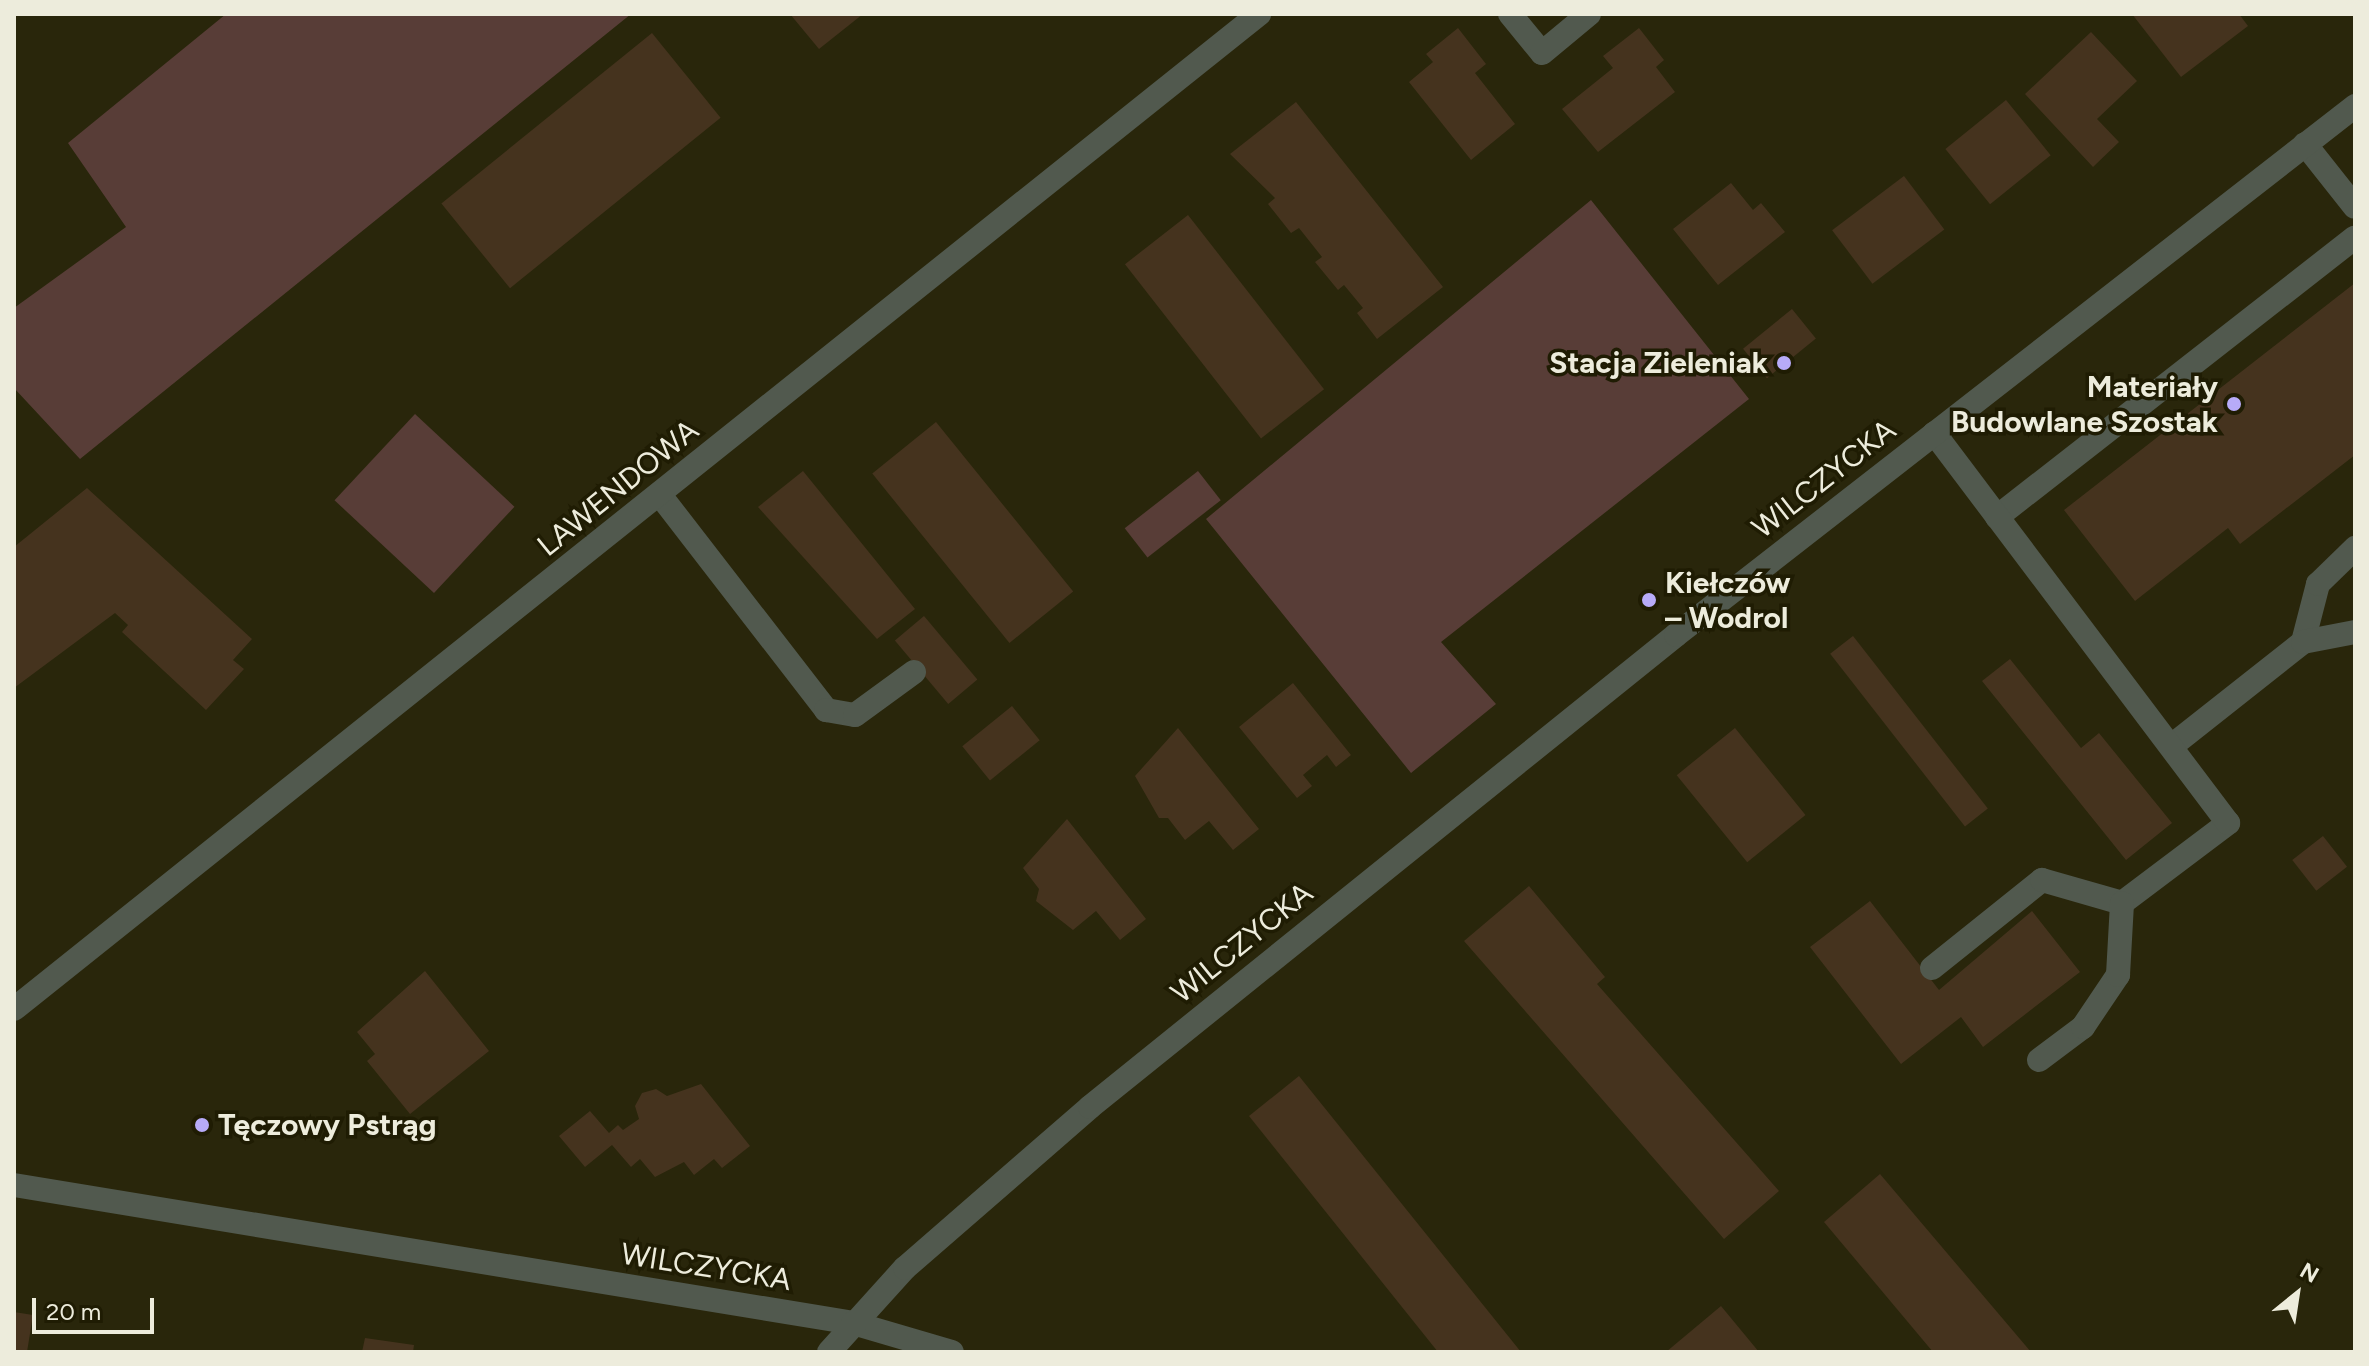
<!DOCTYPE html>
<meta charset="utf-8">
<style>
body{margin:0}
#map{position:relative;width:2369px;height:1366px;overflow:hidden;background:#29260b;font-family:Figtree,sans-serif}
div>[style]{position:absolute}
.green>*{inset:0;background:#583d37;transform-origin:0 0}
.building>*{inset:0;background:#45331e;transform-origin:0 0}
.minor>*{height:24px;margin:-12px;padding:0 12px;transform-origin:12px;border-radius:12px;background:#51594e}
.dots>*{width:22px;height:22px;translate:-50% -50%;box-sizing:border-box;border:4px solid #1f1c03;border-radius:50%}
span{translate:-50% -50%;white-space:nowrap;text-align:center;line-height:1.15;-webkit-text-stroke:7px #1f1c03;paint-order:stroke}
.poi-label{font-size:30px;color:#edecdc;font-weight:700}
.right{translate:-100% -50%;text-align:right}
.left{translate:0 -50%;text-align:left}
.street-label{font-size:30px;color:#edecdc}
.frame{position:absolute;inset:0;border:16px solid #edecdc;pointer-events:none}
.north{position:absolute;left:2257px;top:1254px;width:80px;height:80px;-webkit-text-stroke:6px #1f1c03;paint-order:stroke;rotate:30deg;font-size:22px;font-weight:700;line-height:32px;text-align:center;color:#edecdc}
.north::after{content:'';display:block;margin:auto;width:28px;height:36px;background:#edecdc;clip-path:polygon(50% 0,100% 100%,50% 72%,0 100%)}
.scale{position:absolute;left:32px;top:1298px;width:122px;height:36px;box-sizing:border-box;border:4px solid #edecdc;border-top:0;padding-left:10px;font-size:24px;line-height:28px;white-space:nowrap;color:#edecdc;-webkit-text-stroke:6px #1f1c03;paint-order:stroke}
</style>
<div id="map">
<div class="green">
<div style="clip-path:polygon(226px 14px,631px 14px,80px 459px,14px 388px,14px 308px,126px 227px,68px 143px)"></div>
<div style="clip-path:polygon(1591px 200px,1749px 399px,1441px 642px,1496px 704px,1411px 773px,1206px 519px)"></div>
<div style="left:415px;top:414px;width:136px;height:118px;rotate:43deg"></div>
<div style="left:1198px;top:471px;width:37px;height:93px;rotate:52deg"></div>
</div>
<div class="building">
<div style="clip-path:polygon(790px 14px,863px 14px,819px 49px)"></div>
<div style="clip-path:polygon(2132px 14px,2239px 14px,2248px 26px,2181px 77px)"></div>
<div style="clip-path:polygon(1458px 28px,1486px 64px,1475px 73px,1515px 124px,1471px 160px,1409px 82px,1433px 62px,1426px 54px)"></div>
<div style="clip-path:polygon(1639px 28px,1664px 60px,1656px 67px,1675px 92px,1598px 152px,1562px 109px,1613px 68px,1603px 56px)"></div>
<div style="clip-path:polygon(2091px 32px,2137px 81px,2097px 119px,2119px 142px,2093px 167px,2025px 94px)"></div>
<div style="left:652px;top:33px;width:109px;height:271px;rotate:51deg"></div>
<div style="left:2006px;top:100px;width:71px;height:78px;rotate:51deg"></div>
<div style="clip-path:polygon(1296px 102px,1443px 287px,1377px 339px,1357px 313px,1363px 308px,1344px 285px,1338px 290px,1315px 262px,1322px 257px,1299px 228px,1291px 233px,1268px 204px,1275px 198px,1230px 154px)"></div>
<div style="left:1904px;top:176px;width:67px;height:90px;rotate:53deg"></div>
<div style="clip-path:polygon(1731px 183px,1753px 210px,1761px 203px,1785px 232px,1718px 285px,1673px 229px)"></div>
<div style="left:1188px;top:215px;width:221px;height:80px;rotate:52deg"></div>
<div style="clip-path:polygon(2355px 283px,2355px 455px,2240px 544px,2228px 528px,2135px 601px,2064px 510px)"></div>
<div style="left:1792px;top:309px;width:38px;height:63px;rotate:51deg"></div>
<div style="left:936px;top:422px;width:218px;height:82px;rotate:51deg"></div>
<div style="clip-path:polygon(803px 471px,915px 609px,877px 639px,758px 507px)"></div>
<div style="clip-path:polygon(87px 488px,252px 639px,233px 660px,244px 669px,206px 710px,122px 632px,128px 625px,115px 613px,14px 688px,14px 547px)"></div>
<div style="left:924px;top:616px;width:83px;height:38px;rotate:50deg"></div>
<div style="left:1853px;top:636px;width:219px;height:29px;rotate:52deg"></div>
<div style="clip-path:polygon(2010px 659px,2081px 748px,2099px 733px,2172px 823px,2126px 860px,1982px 681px)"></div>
<div style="clip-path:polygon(1293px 683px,1351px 755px,1336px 767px,1327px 755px,1303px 775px,1312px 786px,1297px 798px,1239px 727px)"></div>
<div style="left:1012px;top:706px;width:44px;height:64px;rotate:51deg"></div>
<div style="clip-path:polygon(1178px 728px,1259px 829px,1233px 850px,1209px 821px,1185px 840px,1168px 818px,1159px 818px,1135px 776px)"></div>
<div style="left:1735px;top:728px;width:112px;height:75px;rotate:51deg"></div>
<div style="clip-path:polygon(1067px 819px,1146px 919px,1120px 940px,1096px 911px,1073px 930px,1036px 901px,1039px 889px,1023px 868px)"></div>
<div style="left:2323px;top:836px;width:39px;height:39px;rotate:52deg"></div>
<div style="clip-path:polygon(1529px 886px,1605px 977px,1597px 984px,1779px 1191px,1724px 1239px,1464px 941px)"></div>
<div style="clip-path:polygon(1870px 901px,1939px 990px,2032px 911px,2080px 972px,1983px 1047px,1961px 1017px,1901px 1064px,1810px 947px)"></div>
<div style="clip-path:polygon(425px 971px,489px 1051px,410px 1114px,367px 1061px,375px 1054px,357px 1032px)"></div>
<div style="clip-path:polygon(1299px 1076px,1521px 1352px,1438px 1352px,1249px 1116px)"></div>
<div style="clip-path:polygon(701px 1084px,750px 1146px,722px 1168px,714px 1159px,694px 1175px,684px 1162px,655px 1177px,640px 1159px,631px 1167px,612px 1145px,585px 1167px,559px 1136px,590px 1111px,609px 1133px,618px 1125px,623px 1130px,639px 1119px,635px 1106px,642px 1093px,656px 1089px,667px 1096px)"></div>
<div style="clip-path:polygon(1880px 1174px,2031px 1352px,1933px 1352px,1824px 1222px)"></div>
<div style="clip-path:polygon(1721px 1306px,1759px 1352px,1666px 1352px)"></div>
<div style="clip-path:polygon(14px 1312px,33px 1315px,27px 1352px,14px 1352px)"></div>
<div style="clip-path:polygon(365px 1338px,414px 1345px,413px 1352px,362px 1352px)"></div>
</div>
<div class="minor">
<div style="left:1510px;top:14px;width:50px;rotate:50.6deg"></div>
<div style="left:1542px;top:53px;width:61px;rotate:-39.7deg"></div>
<div style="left:2305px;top:144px;width:80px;rotate:51.6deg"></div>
<div style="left:660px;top:495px;width:272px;rotate:52.3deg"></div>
<div style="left:826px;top:710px;width:29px;rotate:10deg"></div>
<div style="left:855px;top:715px;width:73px;rotate:-36.1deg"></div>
<div style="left:1997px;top:517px;width:454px;rotate:-38deg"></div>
<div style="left:2303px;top:642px;width:60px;rotate:-75.5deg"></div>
<div style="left:2318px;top:584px;width:52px;rotate:-44.2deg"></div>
<div style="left:2174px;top:744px;width:164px;rotate:-38.3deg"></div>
<div style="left:2303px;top:642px;width:53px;rotate:-10.9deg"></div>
<div style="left:1932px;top:968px;width:141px;rotate:-38.7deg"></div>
<div style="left:2042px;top:880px;width:83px;rotate:16deg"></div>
<div style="left:2122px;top:903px;width:133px;rotate:-37deg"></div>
<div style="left:2228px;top:823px;width:488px;rotate:-127deg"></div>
<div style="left:14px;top:1009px;width:1594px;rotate:-38.63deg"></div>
<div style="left:2039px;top:1060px;width:55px;rotate:-36.9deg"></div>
<div style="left:2083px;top:1027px;width:63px;rotate:-56.1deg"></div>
<div style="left:2118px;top:975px;width:72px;rotate:-86.8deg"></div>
<div style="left:14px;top:1185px;width:850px;rotate:9.34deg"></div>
<div style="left:853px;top:1323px;width:103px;rotate:16.3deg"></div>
<div style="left:829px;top:1352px;width:113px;rotate:-47.9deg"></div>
<div style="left:905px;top:1268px;width:245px;rotate:-41deg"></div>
<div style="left:1090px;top:1107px;width:752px;rotate:-38.85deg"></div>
<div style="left:1676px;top:635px;width:861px;rotate:-37.92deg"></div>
</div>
<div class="dots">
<div style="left:1784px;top:363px;background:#b7abf8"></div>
<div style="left:2234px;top:404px;background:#b7abf8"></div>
<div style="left:1649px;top:600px;background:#b7abf8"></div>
<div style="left:202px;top:1125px;background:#b7abf8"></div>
</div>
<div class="poi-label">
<span class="right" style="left:1768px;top:363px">Stacja Zieleniak</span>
<span class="right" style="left:2218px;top:404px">Materiały<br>Budowlane Szostak</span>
<span class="left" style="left:1665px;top:600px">Kiełczów<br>– Wodrol</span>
<span class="left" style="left:218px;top:1125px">Tęczowy Pstrąg</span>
</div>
<div class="street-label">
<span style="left:1824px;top:479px;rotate:-38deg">WILCZYCKA</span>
<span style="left:618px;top:488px;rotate:-39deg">LAWENDOWA</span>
<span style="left:1242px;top:943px;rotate:-39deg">WILCZYCKA</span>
<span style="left:706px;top:1267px;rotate:9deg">WILCZYCKA</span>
</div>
<div class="frame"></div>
<div class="north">N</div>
<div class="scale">20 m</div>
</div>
